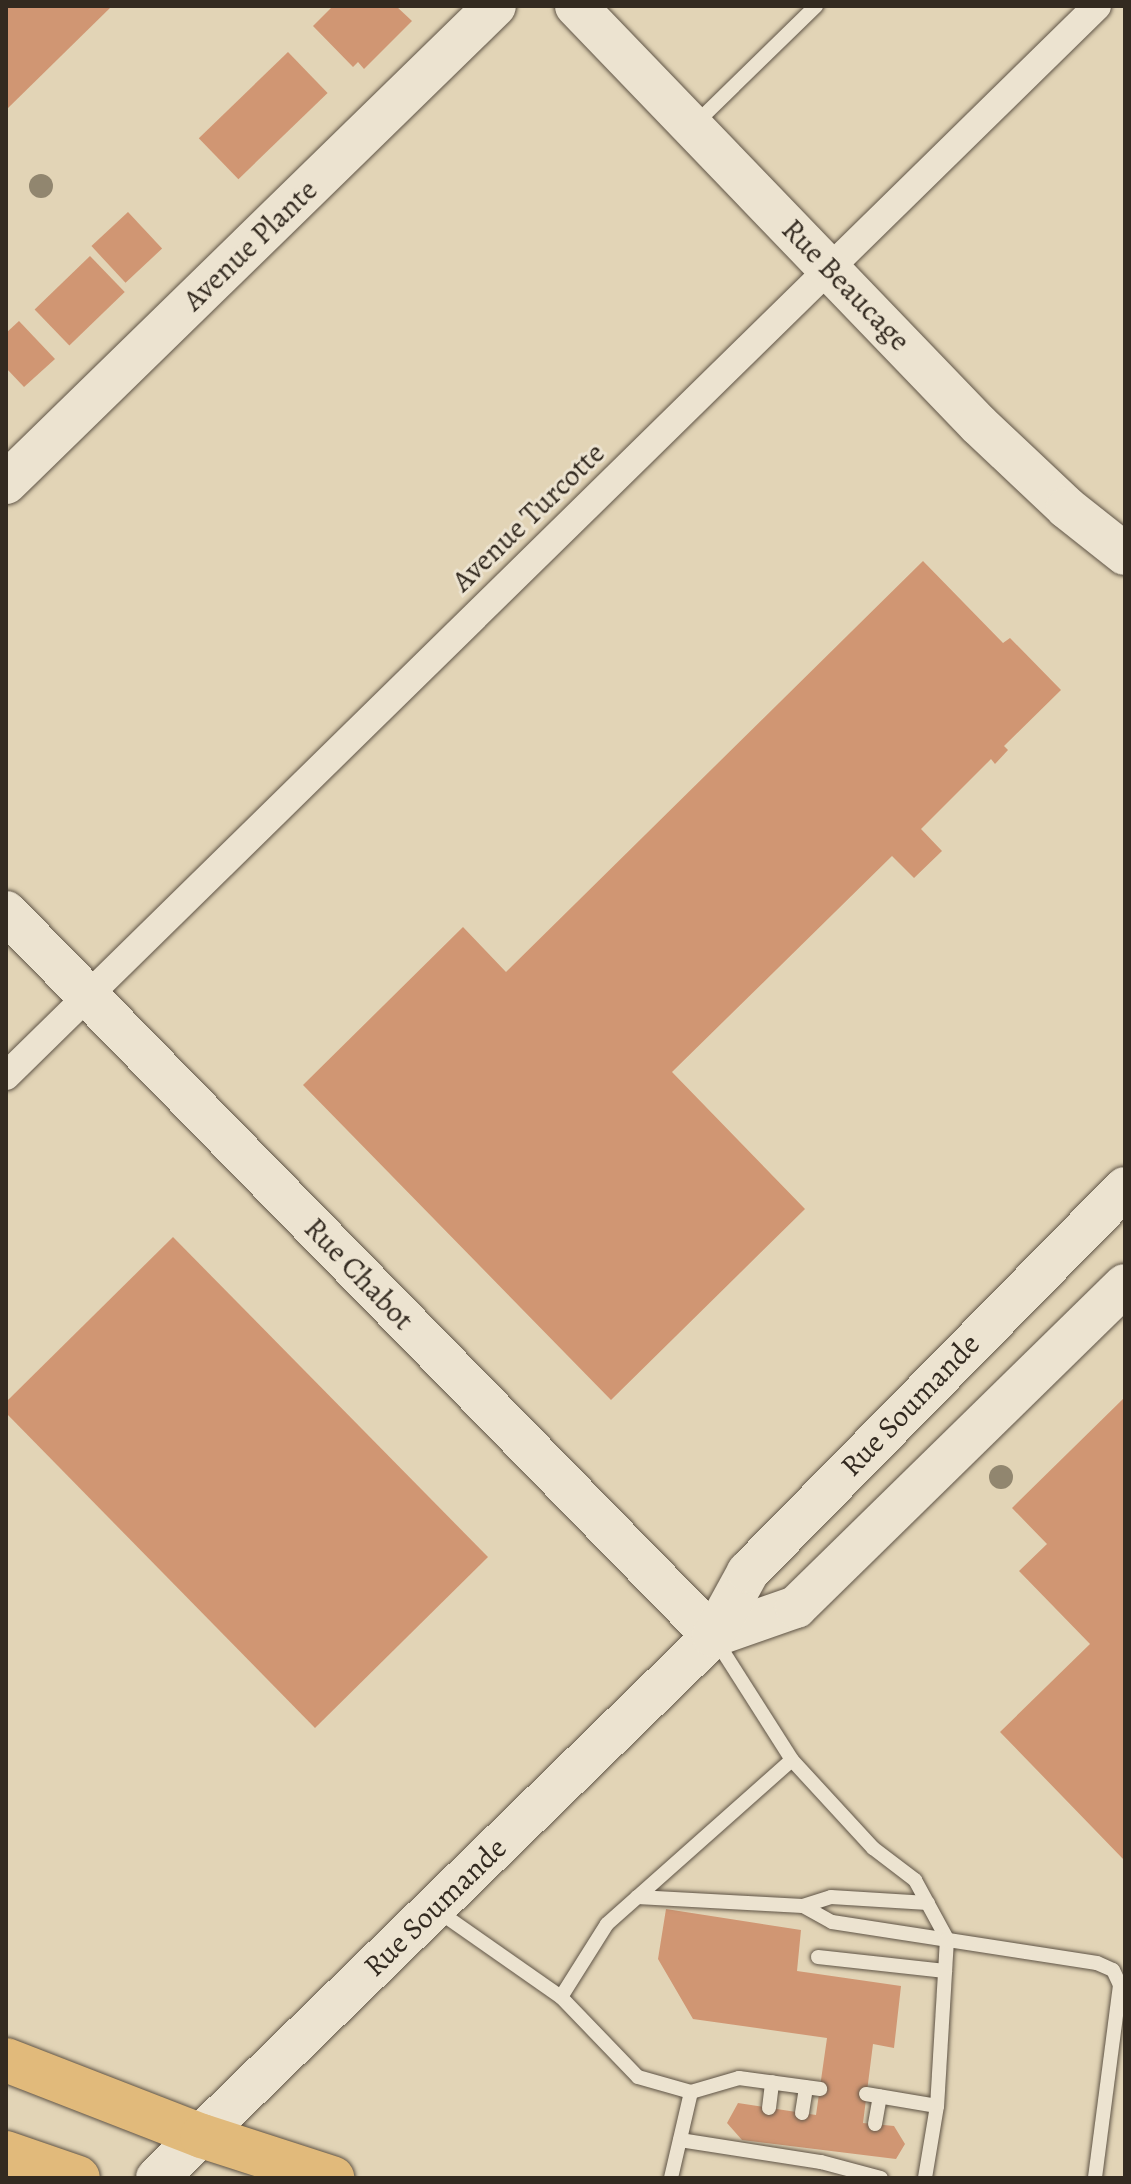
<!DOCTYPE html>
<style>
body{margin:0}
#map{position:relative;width:1131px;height:2184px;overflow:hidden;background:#e2d4b6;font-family:Alegreya,serif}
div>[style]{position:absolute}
.building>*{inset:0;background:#d09673;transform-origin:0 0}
.roads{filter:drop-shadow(0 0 2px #5f5446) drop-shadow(0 0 2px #5f5446)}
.lane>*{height:14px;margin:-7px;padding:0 7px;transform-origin:7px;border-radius:7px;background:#ece3d0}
.street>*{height:28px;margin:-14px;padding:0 14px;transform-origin:14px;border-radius:14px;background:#ece3d0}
.secondary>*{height:42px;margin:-21px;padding:0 21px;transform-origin:21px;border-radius:21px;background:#ece3d0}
.primary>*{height:44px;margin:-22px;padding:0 22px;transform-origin:22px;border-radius:22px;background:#e1ba7b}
.trees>*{width:24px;height:24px;margin:-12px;border-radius:50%;background:#91866f}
span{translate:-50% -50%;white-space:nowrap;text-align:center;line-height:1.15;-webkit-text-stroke:6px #ece3d0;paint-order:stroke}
.street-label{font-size:30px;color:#332a20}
.frame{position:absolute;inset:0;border:8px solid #332a20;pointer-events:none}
</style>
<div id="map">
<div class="building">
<div style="clip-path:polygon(6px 6px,112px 6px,6px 110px)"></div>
<div style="clip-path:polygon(333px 6px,396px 6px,412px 21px,364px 69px,358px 62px,353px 67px,313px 26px)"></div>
<div style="left:288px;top:52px;width:57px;height:124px;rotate:46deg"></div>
<div style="left:128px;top:212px;width:50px;height:50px;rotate:47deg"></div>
<div style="left:90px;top:256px;width:50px;height:77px;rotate:46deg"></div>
<div style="clip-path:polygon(19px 321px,55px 359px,24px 387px,6px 368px,6px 333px)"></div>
<div style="clip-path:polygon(923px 561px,1003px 643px,1010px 638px,1061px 690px,1004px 746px,1008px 750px,995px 764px,991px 759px,921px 829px,942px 851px,914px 878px,892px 856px,672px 1072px,805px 1209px,611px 1400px,303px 1085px,463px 927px,506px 972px)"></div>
<div style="clip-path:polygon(173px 1237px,488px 1557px,315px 1728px,6px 1413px,6px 1402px)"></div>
<div style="clip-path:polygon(1125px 1397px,1125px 1861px,1000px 1732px,1090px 1644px,1019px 1571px,1047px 1544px,1012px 1508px)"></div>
<div style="clip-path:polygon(666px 1909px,801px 1930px,797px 1971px,901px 1986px,894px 2048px,873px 2044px,863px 2123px,894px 2126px,905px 2144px,896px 2159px,742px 2140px,727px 2123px,738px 2103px,816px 2115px,827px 2038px,693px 2019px,658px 1959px)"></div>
</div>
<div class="roads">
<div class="lane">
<div style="left:693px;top:126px;width:172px;rotate:-44.3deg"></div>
<div style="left:715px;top:1639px;width:143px;rotate:57.5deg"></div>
<div style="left:637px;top:1897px;width:166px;rotate:3.1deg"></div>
<div style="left:803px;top:1906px;width:33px;rotate:29deg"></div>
<div style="left:832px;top:1922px;width:268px;rotate:8.8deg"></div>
<div style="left:1097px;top:1963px;width:17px;rotate:24deg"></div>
<div style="left:1113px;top:1970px;width:17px;rotate:65deg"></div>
<div style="left:1120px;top:1985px;width:195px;rotate:97.4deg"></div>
<div style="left:803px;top:1906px;width:29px;rotate:-18deg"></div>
<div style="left:831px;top:1897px;width:97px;rotate:3.5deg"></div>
<div style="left:438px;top:1911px;width:150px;rotate:35deg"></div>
<div style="left:561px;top:1997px;width:111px;rotate:46.1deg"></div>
<div style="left:638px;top:2077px;width:55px;rotate:15.8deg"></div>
<div style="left:691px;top:2092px;width:88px;rotate:103.1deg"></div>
<div style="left:818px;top:1957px;width:128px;rotate:6.3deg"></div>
<div style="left:561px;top:1997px;width:86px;rotate:-57.8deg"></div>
<div style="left:607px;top:1924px;width:247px;rotate:-41.6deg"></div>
<div style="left:792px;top:1760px;width:120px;rotate:47.4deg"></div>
<div style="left:873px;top:1848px;width:53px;rotate:37.3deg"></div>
<div style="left:915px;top:1880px;width:67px;rotate:61.5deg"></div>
<div style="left:947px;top:1939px;width:167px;rotate:93.4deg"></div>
<div style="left:691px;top:2092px;width:50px;rotate:-16.3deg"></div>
<div style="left:739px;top:2078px;width:82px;rotate:7.7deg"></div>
<div style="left:866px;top:2094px;width:72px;rotate:9.6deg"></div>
<div style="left:937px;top:2106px;width:73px;rotate:99.5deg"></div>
<div style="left:769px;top:2108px;width:26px;rotate:-83deg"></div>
<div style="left:802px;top:2113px;width:26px;rotate:-81deg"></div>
<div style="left:875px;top:2124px;width:28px;rotate:-80deg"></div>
<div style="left:680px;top:2140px;width:143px;rotate:8.9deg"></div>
<div style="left:821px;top:2162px;width:62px;rotate:14.9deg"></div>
</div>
<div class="street">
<div style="left:6px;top:1076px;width:1528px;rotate:-44.44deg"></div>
</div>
<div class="secondary">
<div style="left:576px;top:6px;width:581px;rotate:46.12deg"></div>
<div style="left:979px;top:425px;width:121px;rotate:43.3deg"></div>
<div style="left:1067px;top:508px;width:74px;rotate:38.4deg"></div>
<div style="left:6px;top:483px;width:683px;rotate:-44.29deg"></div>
<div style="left:6px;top:912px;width:1012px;rotate:45.68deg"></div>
<div style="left:713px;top:1636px;width:88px;rotate:-19.3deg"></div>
<div style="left:796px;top:1607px;width:460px;rotate:-44.4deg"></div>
<div style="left:157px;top:2178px;width:776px;rotate:-44.27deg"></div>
<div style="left:713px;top:1636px;width:73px;rotate:-61.3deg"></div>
<div style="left:748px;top:1572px;width:538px;rotate:-45.53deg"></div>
</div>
<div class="primary">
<div style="left:6px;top:2060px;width:210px;rotate:21.2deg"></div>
<div style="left:202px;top:2136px;width:137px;rotate:17.9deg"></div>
<div style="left:6px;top:2153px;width:76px;rotate:19.1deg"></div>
</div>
</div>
<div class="trees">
<div style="left:41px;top:186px"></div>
<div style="left:1001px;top:1477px"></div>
</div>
<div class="street-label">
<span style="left:250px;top:245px;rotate:-44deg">Avenue Plante</span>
<span style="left:846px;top:285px;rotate:46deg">Rue Beaucage</span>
<span style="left:528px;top:517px;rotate:-44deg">Avenue Turcotte</span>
<span style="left:359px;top:1274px;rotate:46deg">Rue Chabot</span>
<span style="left:910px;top:1405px;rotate:-46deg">Rue Soumande</span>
<span style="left:435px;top:1907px;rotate:-44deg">Rue Soumande</span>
</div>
<div class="frame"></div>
</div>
